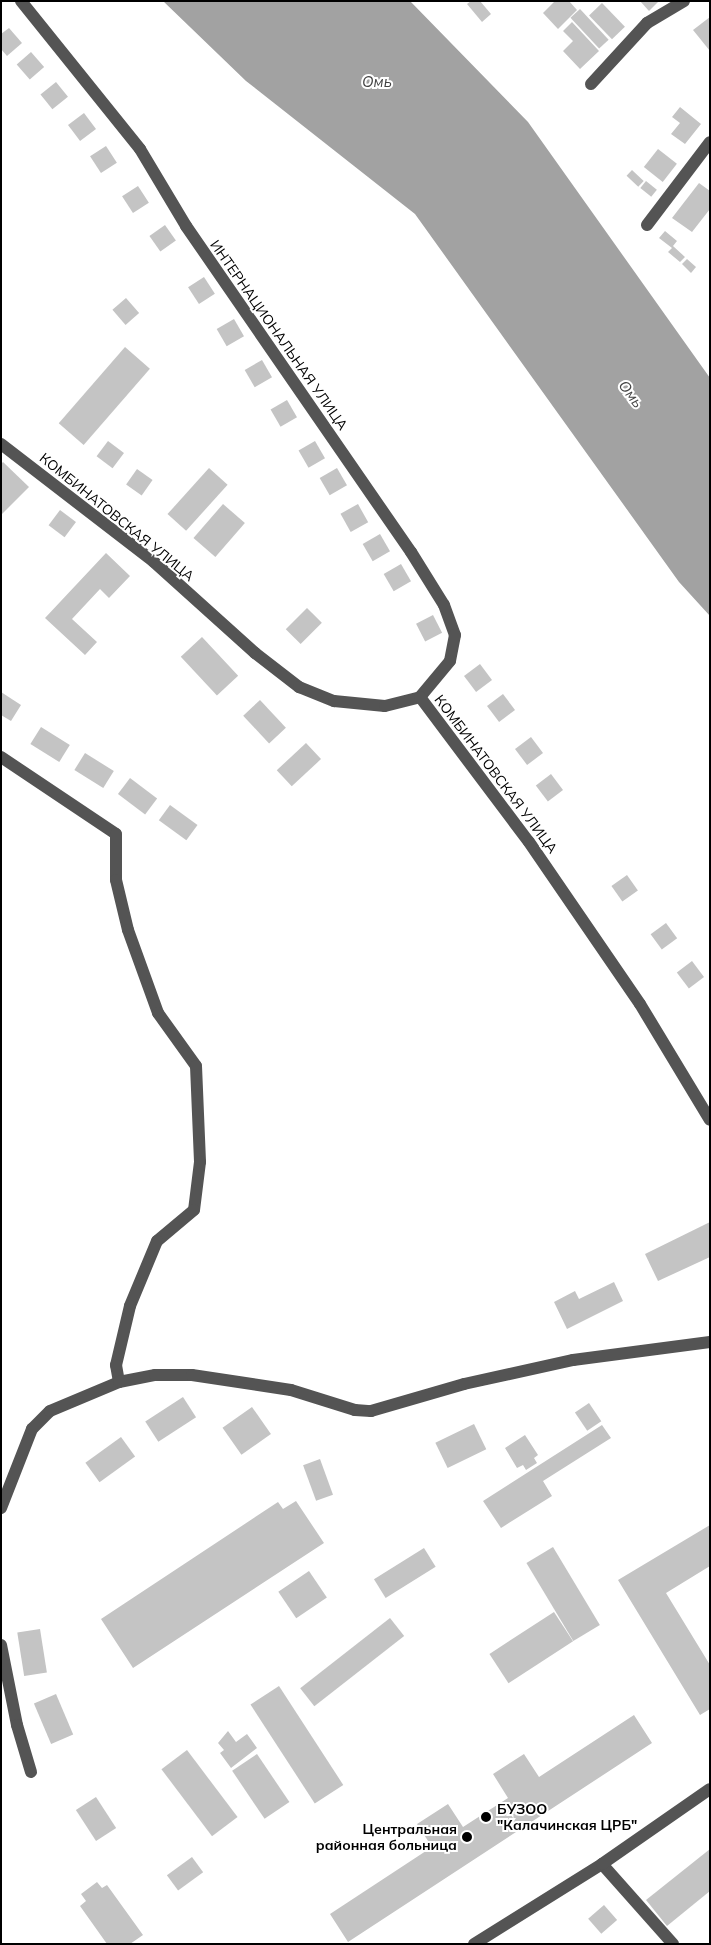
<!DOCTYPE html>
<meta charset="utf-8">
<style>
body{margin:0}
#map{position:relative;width:711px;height:1945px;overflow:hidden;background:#fff;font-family:Mulish,sans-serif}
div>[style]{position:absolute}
.water>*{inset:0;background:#a2a2a2}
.building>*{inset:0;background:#c4c4c4;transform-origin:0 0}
.minor>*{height:12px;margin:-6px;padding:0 6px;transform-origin:6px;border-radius:6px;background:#545454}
.dots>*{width:14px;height:14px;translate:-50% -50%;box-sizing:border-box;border:2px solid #fff;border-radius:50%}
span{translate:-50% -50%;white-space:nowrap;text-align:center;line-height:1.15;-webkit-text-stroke:4px #fff;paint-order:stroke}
.street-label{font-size:14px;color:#000}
.poi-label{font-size:14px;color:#000;font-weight:700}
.left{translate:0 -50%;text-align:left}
.right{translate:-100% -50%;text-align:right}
.water-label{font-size:15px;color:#434343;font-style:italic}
.frame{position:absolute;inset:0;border:2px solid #000;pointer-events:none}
</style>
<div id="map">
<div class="water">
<div style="clip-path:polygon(163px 1px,410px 1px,528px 122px,710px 378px,710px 616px,679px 582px,415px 214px,246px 81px)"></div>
</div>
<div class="building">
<div style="clip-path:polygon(471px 1px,480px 1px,491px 14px,482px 22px,467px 4px)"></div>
<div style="clip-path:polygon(555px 1px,569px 1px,577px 10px,558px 29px,543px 13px)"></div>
<div style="clip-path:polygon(640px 1px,659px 1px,649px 11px)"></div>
<div style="left:602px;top:3px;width:33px;height:18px;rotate:46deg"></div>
<div style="left:580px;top:9px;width:42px;height:13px;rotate:47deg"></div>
<div style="clip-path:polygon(710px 17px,710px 51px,693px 30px)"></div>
<div style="clip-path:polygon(572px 22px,599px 51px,580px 69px,563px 51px,573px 41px,563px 31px)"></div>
<div style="clip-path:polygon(9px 28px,22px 43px,7px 56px,1px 49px,1px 34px)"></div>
<div style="left:31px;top:52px;width:20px;height:19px;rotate:49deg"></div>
<div style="left:56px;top:82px;width:19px;height:20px;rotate:51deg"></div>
<div style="clip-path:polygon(680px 107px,701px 124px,685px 144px,671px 134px,680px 123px,672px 117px)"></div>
<div style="left:84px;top:113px;width:20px;height:20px;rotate:53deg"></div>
<div style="left:106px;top:146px;width:20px;height:19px;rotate:57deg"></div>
<div style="left:658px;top:149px;width:24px;height:23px;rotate:38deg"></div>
<div style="left:632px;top:170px;width:16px;height:8px;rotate:43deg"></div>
<div style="left:646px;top:181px;width:14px;height:9px;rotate:39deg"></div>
<div style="clip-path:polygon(699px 183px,710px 191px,710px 209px,692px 232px,672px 218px)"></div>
<div style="left:138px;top:186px;width:20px;height:19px;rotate:57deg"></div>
<div style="left:165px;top:225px;width:19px;height:19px;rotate:55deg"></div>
<div style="clip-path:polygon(665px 231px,677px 241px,673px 246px,685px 257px,680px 262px,668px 252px,672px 248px,659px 238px)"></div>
<div style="clip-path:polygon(687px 259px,696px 267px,691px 273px,682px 264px)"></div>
<div style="left:204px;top:277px;width:20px;height:19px;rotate:57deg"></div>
<div style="left:126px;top:298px;width:20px;height:18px;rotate:49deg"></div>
<div style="left:234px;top:319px;width:20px;height:20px;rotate:60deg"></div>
<div style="left:125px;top:347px;width:33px;height:101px;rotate:41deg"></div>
<div style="left:262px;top:360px;width:20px;height:20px;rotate:60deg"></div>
<div style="left:287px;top:400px;width:20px;height:19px;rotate:60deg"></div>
<div style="left:108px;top:441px;width:20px;height:19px;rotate:37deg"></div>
<div style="left:315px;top:441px;width:20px;height:19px;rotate:60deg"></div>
<div style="clip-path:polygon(3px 462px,29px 487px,1px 515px,1px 464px)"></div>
<div style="left:209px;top:468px;width:25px;height:62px;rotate:42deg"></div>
<div style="left:337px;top:468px;width:20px;height:20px;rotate:60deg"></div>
<div style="left:137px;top:469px;width:19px;height:19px;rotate:35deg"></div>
<div style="left:223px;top:504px;width:29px;height:45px;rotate:41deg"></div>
<div style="left:358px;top:504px;width:21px;height:20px;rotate:61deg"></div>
<div style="left:60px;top:510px;width:20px;height:19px;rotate:37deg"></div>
<div style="left:380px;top:534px;width:20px;height:20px;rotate:60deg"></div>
<div style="clip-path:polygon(106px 553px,130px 576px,109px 598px,100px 589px,72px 619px,97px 642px,85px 655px,45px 618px)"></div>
<div style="left:401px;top:564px;width:20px;height:20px;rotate:60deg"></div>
<div style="left:307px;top:608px;width:21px;height:30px;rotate:45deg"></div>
<div style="left:433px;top:615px;width:20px;height:19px;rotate:63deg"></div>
<div style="left:202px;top:637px;width:53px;height:29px;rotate:47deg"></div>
<div style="left:480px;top:664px;width:20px;height:20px;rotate:53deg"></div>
<div style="clip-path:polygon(1px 692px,21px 705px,11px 721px,1px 715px)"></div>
<div style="left:503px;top:694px;width:20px;height:20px;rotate:53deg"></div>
<div style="left:260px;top:700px;width:38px;height:23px;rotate:47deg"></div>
<div style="left:41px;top:727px;width:34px;height:20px;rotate:32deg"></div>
<div style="left:531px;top:737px;width:20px;height:20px;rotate:53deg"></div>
<div style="left:306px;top:743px;width:22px;height:40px;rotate:47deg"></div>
<div style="left:85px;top:753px;width:34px;height:20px;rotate:32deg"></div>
<div style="left:551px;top:774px;width:20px;height:19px;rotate:53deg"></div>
<div style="left:130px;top:778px;width:34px;height:20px;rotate:37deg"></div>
<div style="left:170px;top:805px;width:34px;height:19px;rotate:36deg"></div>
<div style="left:627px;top:875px;width:19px;height:19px;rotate:55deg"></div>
<div style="left:666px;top:923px;width:19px;height:19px;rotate:54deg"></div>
<div style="left:692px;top:961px;width:20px;height:19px;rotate:53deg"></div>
<div style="clip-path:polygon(710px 1222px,710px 1257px,658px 1281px,645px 1254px)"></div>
<div style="clip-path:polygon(614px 1282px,623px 1301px,567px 1329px,554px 1302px,575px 1291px,579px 1299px)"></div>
<div style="left:183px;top:1397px;width:24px;height:45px;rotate:57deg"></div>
<div style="left:589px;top:1403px;width:22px;height:17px;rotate:56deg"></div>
<div style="left:252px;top:1407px;width:33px;height:36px;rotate:55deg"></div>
<div style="left:474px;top:1424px;width:28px;height:43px;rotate:64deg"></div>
<div style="clip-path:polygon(602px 1425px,611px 1438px,543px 1481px,552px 1496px,501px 1528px,483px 1501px)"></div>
<div style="clip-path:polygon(525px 1435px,538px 1455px,534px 1458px,537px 1463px,526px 1470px,523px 1465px,517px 1468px,505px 1448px)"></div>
<div style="left:121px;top:1437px;width:24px;height:44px;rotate:54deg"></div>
<div style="left:320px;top:1459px;width:38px;height:18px;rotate:70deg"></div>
<div style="clip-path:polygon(296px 1501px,324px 1543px,133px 1668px,101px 1619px,278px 1502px,283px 1509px)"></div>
<div style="clip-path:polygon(710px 1525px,710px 1566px,666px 1593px,710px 1665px,710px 1709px,700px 1715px,618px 1580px)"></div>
<div style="left:553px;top:1547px;width:91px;height:31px;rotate:59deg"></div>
<div style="left:424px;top:1548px;width:22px;height:59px;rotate:58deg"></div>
<div style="left:309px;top:1571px;width:32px;height:37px;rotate:56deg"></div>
<div style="left:554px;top:1612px;width:35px;height:77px;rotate:57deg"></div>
<div style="left:390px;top:1618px;width:23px;height:114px;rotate:52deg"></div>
<div style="left:40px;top:1629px;width:44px;height:23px;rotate:81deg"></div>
<div style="left:279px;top:1686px;width:118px;height:34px;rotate:57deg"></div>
<div style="left:56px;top:1694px;width:44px;height:24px;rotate:67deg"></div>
<div style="clip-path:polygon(634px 1715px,652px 1743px,348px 1942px,330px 1914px,432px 1847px,417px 1824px,448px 1804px,463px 1827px,508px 1798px,493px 1774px,524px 1754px,539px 1777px)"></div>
<div style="clip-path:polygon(228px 1731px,236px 1742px,247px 1734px,257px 1748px,231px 1768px,220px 1753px,224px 1750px,218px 1743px)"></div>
<div style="left:187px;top:1750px;width:84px;height:32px;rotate:53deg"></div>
<div style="left:257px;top:1754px;width:58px;height:30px;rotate:56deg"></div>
<div style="left:96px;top:1797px;width:37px;height:24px;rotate:57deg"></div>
<div style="clip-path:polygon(710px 1849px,710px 1891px,667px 1926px,646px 1900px)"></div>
<div style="left:192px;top:1857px;width:19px;height:31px;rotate:54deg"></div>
<div style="clip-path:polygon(97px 1882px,102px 1888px,107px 1885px,143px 1935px,130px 1944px,107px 1944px,80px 1906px,86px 1901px,81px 1894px)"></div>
<div style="left:604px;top:1905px;width:20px;height:21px;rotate:49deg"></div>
</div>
<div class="minor">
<div style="left:21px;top:1px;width:190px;rotate:51.2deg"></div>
<div style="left:140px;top:149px;width:90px;rotate:59.1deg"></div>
<div style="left:186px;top:226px;width:396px;rotate:55.4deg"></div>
<div style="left:411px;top:552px;width:62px;rotate:58.1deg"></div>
<div style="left:444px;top:605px;width:32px;rotate:70deg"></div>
<div style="left:455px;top:635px;width:26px;rotate:101deg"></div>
<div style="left:450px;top:661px;width:47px;rotate:129.8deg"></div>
<div style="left:591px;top:84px;width:83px;rotate:-47.4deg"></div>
<div style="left:647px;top:23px;width:43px;rotate:-30.7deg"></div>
<div style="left:647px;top:225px;width:104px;rotate:-52.8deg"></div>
<div style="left:1px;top:444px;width:193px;rotate:37.6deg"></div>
<div style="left:154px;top:562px;width:136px;rotate:42deg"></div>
<div style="left:255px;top:653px;width:56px;rotate:37.7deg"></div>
<div style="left:299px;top:687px;width:38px;rotate:22deg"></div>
<div style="left:334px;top:701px;width:51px;rotate:5.6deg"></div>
<div style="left:385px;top:706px;width:36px;rotate:-14deg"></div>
<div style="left:420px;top:697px;width:181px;rotate:53.1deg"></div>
<div style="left:529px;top:842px;width:196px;rotate:55.6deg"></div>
<div style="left:640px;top:1004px;width:135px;rotate:58.9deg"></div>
<div style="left:1px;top:757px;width:138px;rotate:33.8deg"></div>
<div style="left:116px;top:834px;width:46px;rotate:90deg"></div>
<div style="left:116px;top:880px;width:51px;rotate:76.5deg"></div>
<div style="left:128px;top:930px;width:88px;rotate:70.1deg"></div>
<div style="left:158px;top:1013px;width:65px;rotate:54.4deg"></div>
<div style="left:196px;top:1066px;width:96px;rotate:87.6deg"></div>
<div style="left:200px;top:1162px;width:48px;rotate:97.1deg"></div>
<div style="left:194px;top:1210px;width:48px;rotate:140deg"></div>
<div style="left:157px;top:1241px;width:70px;rotate:112.6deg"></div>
<div style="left:130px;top:1306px;width:61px;rotate:103.3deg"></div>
<div style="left:116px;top:1365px;width:17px;rotate:80deg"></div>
<div style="left:1px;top:1508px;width:85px;rotate:-68.6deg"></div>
<div style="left:32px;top:1429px;width:25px;rotate:-45deg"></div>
<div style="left:50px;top:1411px;width:75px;rotate:-22.8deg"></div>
<div style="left:119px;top:1382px;width:37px;rotate:-11deg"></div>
<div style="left:155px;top:1375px;width:37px"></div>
<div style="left:192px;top:1375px;width:100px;rotate:8.6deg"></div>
<div style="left:291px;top:1390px;width:67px;rotate:17.4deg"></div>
<div style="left:355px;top:1410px;width:16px;rotate:4deg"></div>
<div style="left:371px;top:1411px;width:97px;rotate:-16.2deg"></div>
<div style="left:464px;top:1384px;width:112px;rotate:-12.4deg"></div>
<div style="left:573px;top:1360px;width:138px;rotate:-7.5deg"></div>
<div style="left:1px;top:1645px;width:82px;rotate:78.7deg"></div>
<div style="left:17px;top:1725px;width:49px;rotate:73.4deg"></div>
<div style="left:602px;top:1864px;width:107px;rotate:48.4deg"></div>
<div style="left:474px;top:1944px;width:151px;rotate:-32deg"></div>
<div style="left:602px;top:1864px;width:131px;rotate:-34.8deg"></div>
</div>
<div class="dots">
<div style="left:486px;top:1817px;background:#000"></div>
<div style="left:467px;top:1837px;background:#000"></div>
</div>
<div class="street-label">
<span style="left:279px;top:335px;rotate:55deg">ИНТЕРНАЦИОНАЛЬНАЯ УЛИЦА</span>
<span style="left:117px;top:517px;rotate:39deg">КОМБИНАТОВСКАЯ УЛИЦА</span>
<span style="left:496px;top:774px;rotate:53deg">КОМБИНАТОВСКАЯ УЛИЦА</span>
</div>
<div class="poi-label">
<span class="left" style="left:497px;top:1817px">БУЗОО<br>"Калачинская ЦРБ"</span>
<span class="right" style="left:457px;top:1837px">Центральная<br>районная больница</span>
</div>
<div class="water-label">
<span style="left:377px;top:82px">Омь</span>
<span style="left:631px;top:394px;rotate:53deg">Омь</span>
</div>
<div class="frame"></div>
</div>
